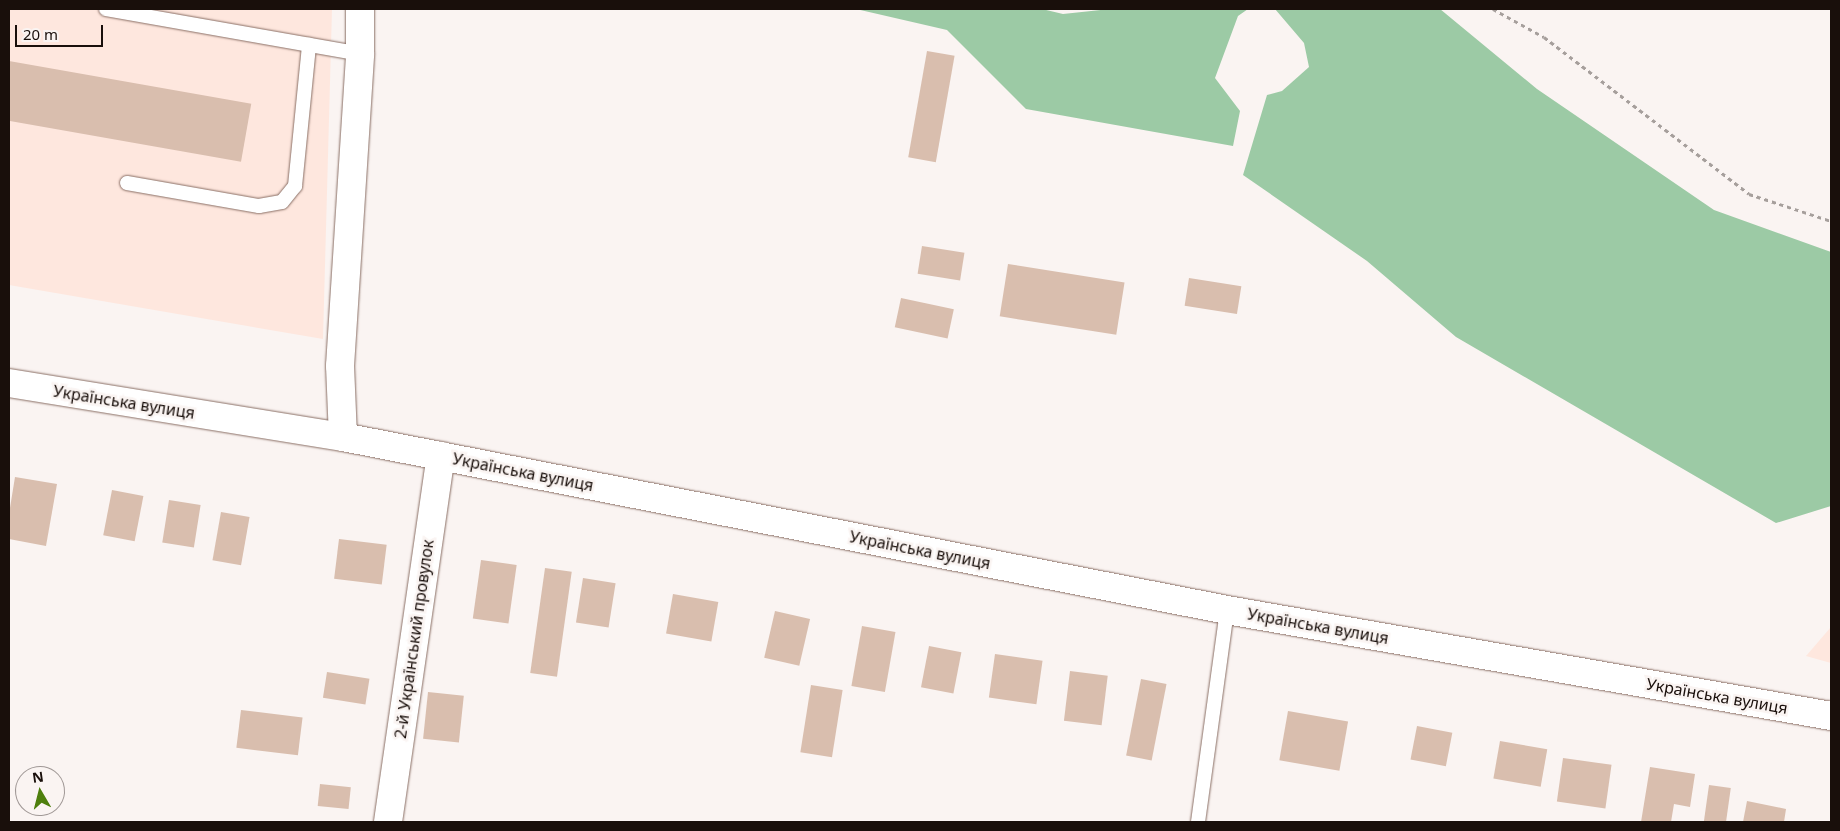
<!DOCTYPE html>
<meta charset="utf-8">
<style>
body{margin:0}
#map{position:relative;width:1840px;height:831px;overflow:hidden;background:#faf4f2;font-family:"Noto Sans",sans-serif}
div>[style]{position:absolute}
.built>*{inset:0;background:#fee7de}
.forest>*{inset:0;background:#9ccaa5}
.building>*{inset:0;background:#d9beae;transform-origin:0 0}
.path>*{height:3px;margin-top:-1.5px;transform-origin:0;background:repeating-linear-gradient(90deg,#a69f9c 0 4px,transparent 0 8px)}
.roads{filter:drop-shadow(0 0 1px #8a6f65) drop-shadow(0 0 1px #8a6f65)}
.lane>*{height:14px;margin:-7px;padding:0 7px;transform-origin:7px;border-radius:7px;background:#fff}
.street>*{height:28px;margin:-14px;padding:0 14px;transform-origin:14px;border-radius:14px;background:#fff}
span{translate:-50% -50%;white-space:nowrap;text-align:center;line-height:1.15;-webkit-text-stroke:5px #faf4f2;paint-order:stroke}
.street-label{font-size:16px;color:#190f0b}
.frame{position:absolute;inset:0;border:10px solid #190f0b;pointer-events:none}
.north{position:absolute;left:15px;top:766px;width:50px;height:50px;box-sizing:border-box;background:#faf4f2;border:1px solid #a09896;border-radius:50%;rotate:352deg;font-size:14px;font-weight:700;line-height:20px;text-align:center;color:#190f0b}
.north::after{content:'';display:block;margin:auto;width:18px;height:22px;background:#4e7f0d;clip-path:polygon(50% 0,100% 100%,50% 72%,0 100%)}
.scale{position:absolute;left:15px;top:25px;width:88px;height:22px;box-sizing:border-box;border:2px solid #190f0b;border-top:0;padding-left:6px;font-size:15px;line-height:18px;white-space:nowrap;color:#190f0b;-webkit-text-stroke:4px #faf4f2;paint-order:stroke}
</style>
<div id="map">
<div class="built">
<div style="clip-path:polygon(9px 9px,332px 9px,323px 339px,9px 285px)"></div>
<div style="clip-path:polygon(1831px 627px,1831px 663px,1806px 656px)"></div>
</div>
<div class="forest">
<div style="clip-path:polygon(856px 9px,1042px 9px,1063px 14px,1110px 9px,1248px 9px,1238px 16px,1215px 78px,1240px 111px,1233px 146px,1026px 109px,947px 30px)"></div>
<div style="clip-path:polygon(1275px 9px,1440px 9px,1537px 89px,1714px 210px,1831px 252px,1831px 506px,1776px 523px,1456px 337px,1367px 261px,1243px 175px,1267px 95px,1282px 91px,1309px 67px,1304px 43px)"></div>
</div>
<div class="building">
<div style="left:927px;top:51px;width:28px;height:108px;rotate:10deg"></div>
<div style="left:9px;top:61px;width:246px;height:59px;rotate:10deg"></div>
<div style="left:922px;top:246px;width:43px;height:28px;rotate:9deg"></div>
<div style="left:1008px;top:264px;width:118px;height:53px;rotate:9deg"></div>
<div style="left:1189px;top:278px;width:53px;height:28px;rotate:9deg"></div>
<div style="left:901px;top:298px;width:54px;height:30px;rotate:12deg"></div>
<div style="clip-path:polygon(15px 477px,57px 484px,46px 546px,9px 539px,9px 514px)"></div>
<div style="left:112px;top:490px;width:32px;height:46px;rotate:11deg"></div>
<div style="left:169px;top:500px;width:32px;height:43px;rotate:9deg"></div>
<div style="left:221px;top:512px;width:29px;height:49px;rotate:10deg"></div>
<div style="left:339px;top:539px;width:48px;height:40px;rotate:7deg"></div>
<div style="left:481px;top:560px;width:36px;height:59px;rotate:8deg"></div>
<div style="left:545px;top:568px;width:27px;height:106px;rotate:8deg"></div>
<div style="left:583px;top:578px;width:33px;height:45px;rotate:9deg"></div>
<div style="left:673px;top:594px;width:46px;height:40px;rotate:10deg"></div>
<div style="left:775px;top:611px;width:36px;height:48px;rotate:13deg"></div>
<div style="left:862px;top:626px;width:34px;height:61px;rotate:10deg"></div>
<div style="left:929px;top:646px;width:33px;height:42px;rotate:11deg"></div>
<div style="left:995px;top:654px;width:48px;height:44px;rotate:8deg"></div>
<div style="left:1070px;top:671px;width:38px;height:50px;rotate:7deg"></div>
<div style="left:327px;top:672px;width:43px;height:26px;rotate:9deg"></div>
<div style="left:1141px;top:679px;width:26px;height:78px;rotate:11deg"></div>
<div style="left:811px;top:685px;width:32px;height:68px;rotate:9deg"></div>
<div style="left:428px;top:692px;width:36px;height:47px;rotate:6deg"></div>
<div style="left:241px;top:710px;width:62px;height:38px;rotate:7deg"></div>
<div style="left:1288px;top:711px;width:61px;height:50px;rotate:10deg"></div>
<div style="left:1417px;top:726px;width:36px;height:34px;rotate:11deg"></div>
<div style="left:1500px;top:741px;width:48px;height:38px;rotate:10deg"></div>
<div style="left:1563px;top:758px;width:49px;height:44px;rotate:8deg"></div>
<div style="clip-path:polygon(1650px 767px,1695px 774px,1690px 807px,1674px 804px,1671px 822px,1641px 822px)"></div>
<div style="left:320px;top:784px;width:31px;height:22px;rotate:6deg"></div>
<div style="left:1709px;top:785px;width:22px;height:37px;rotate:8deg"></div>
<div style="clip-path:polygon(1747px 801px,1786px 809px,1784px 822px,1743px 822px)"></div>
</div>
<div class="path">
<div style="left:1493px;top:9px;width:58px;rotate:28.8deg"></div>
<div style="left:1544px;top:37px;width:258px;rotate:37.4deg"></div>
<div style="left:1749px;top:194px;width:86px;rotate:18.2deg"></div>
</div>
<div class="roads">
<div class="lane">
<div style="left:106px;top:9px;width:258px;rotate:10deg"></div>
<div style="left:127px;top:183px;width:134px;rotate:9.9deg"></div>
<div style="left:259px;top:206px;width:23px;rotate:-10deg"></div>
<div style="left:282px;top:202px;width:21px;rotate:-51deg"></div>
<div style="left:295px;top:186px;width:142px;rotate:-84.3deg"></div>
<div style="left:1198px;top:822px;width:214px;rotate:-82.2deg"></div>
</div>
<div class="street">
<div style="left:9px;top:383px;width:338px;rotate:9.2deg"></div>
<div style="left:343px;top:437px;width:901px;rotate:11.07deg"></div>
<div style="left:1227px;top:610px;width:613px;rotate:9.95deg"></div>
<div style="left:343px;top:437px;width:71px;rotate:-92.4deg"></div>
<div style="left:340px;top:366px;width:313px;rotate:-86.3deg"></div>
<div style="left:360px;top:54px;width:45px;rotate:-90deg"></div>
<div style="left:388px;top:822px;width:370px;rotate:-81.8deg"></div>
</div>
</div>
<div class="street-label">
<span style="left:124px;top:402px;rotate:9deg">Українська вулиця</span>
<span style="left:523px;top:472px;rotate:11deg">Українська вулиця</span>
<span style="left:920px;top:550px;rotate:11deg">Українська вулиця</span>
<span style="left:1318px;top:626px;rotate:10deg">Українська вулиця</span>
<span style="left:414px;top:639px;rotate:-82deg">2-й Український провулок</span>
<span style="left:1717px;top:696px;rotate:10deg">Українська вулиця</span>
</div>
<div class="frame"></div>
<div class="north">N</div>
<div class="scale">20 m</div>
</div>
